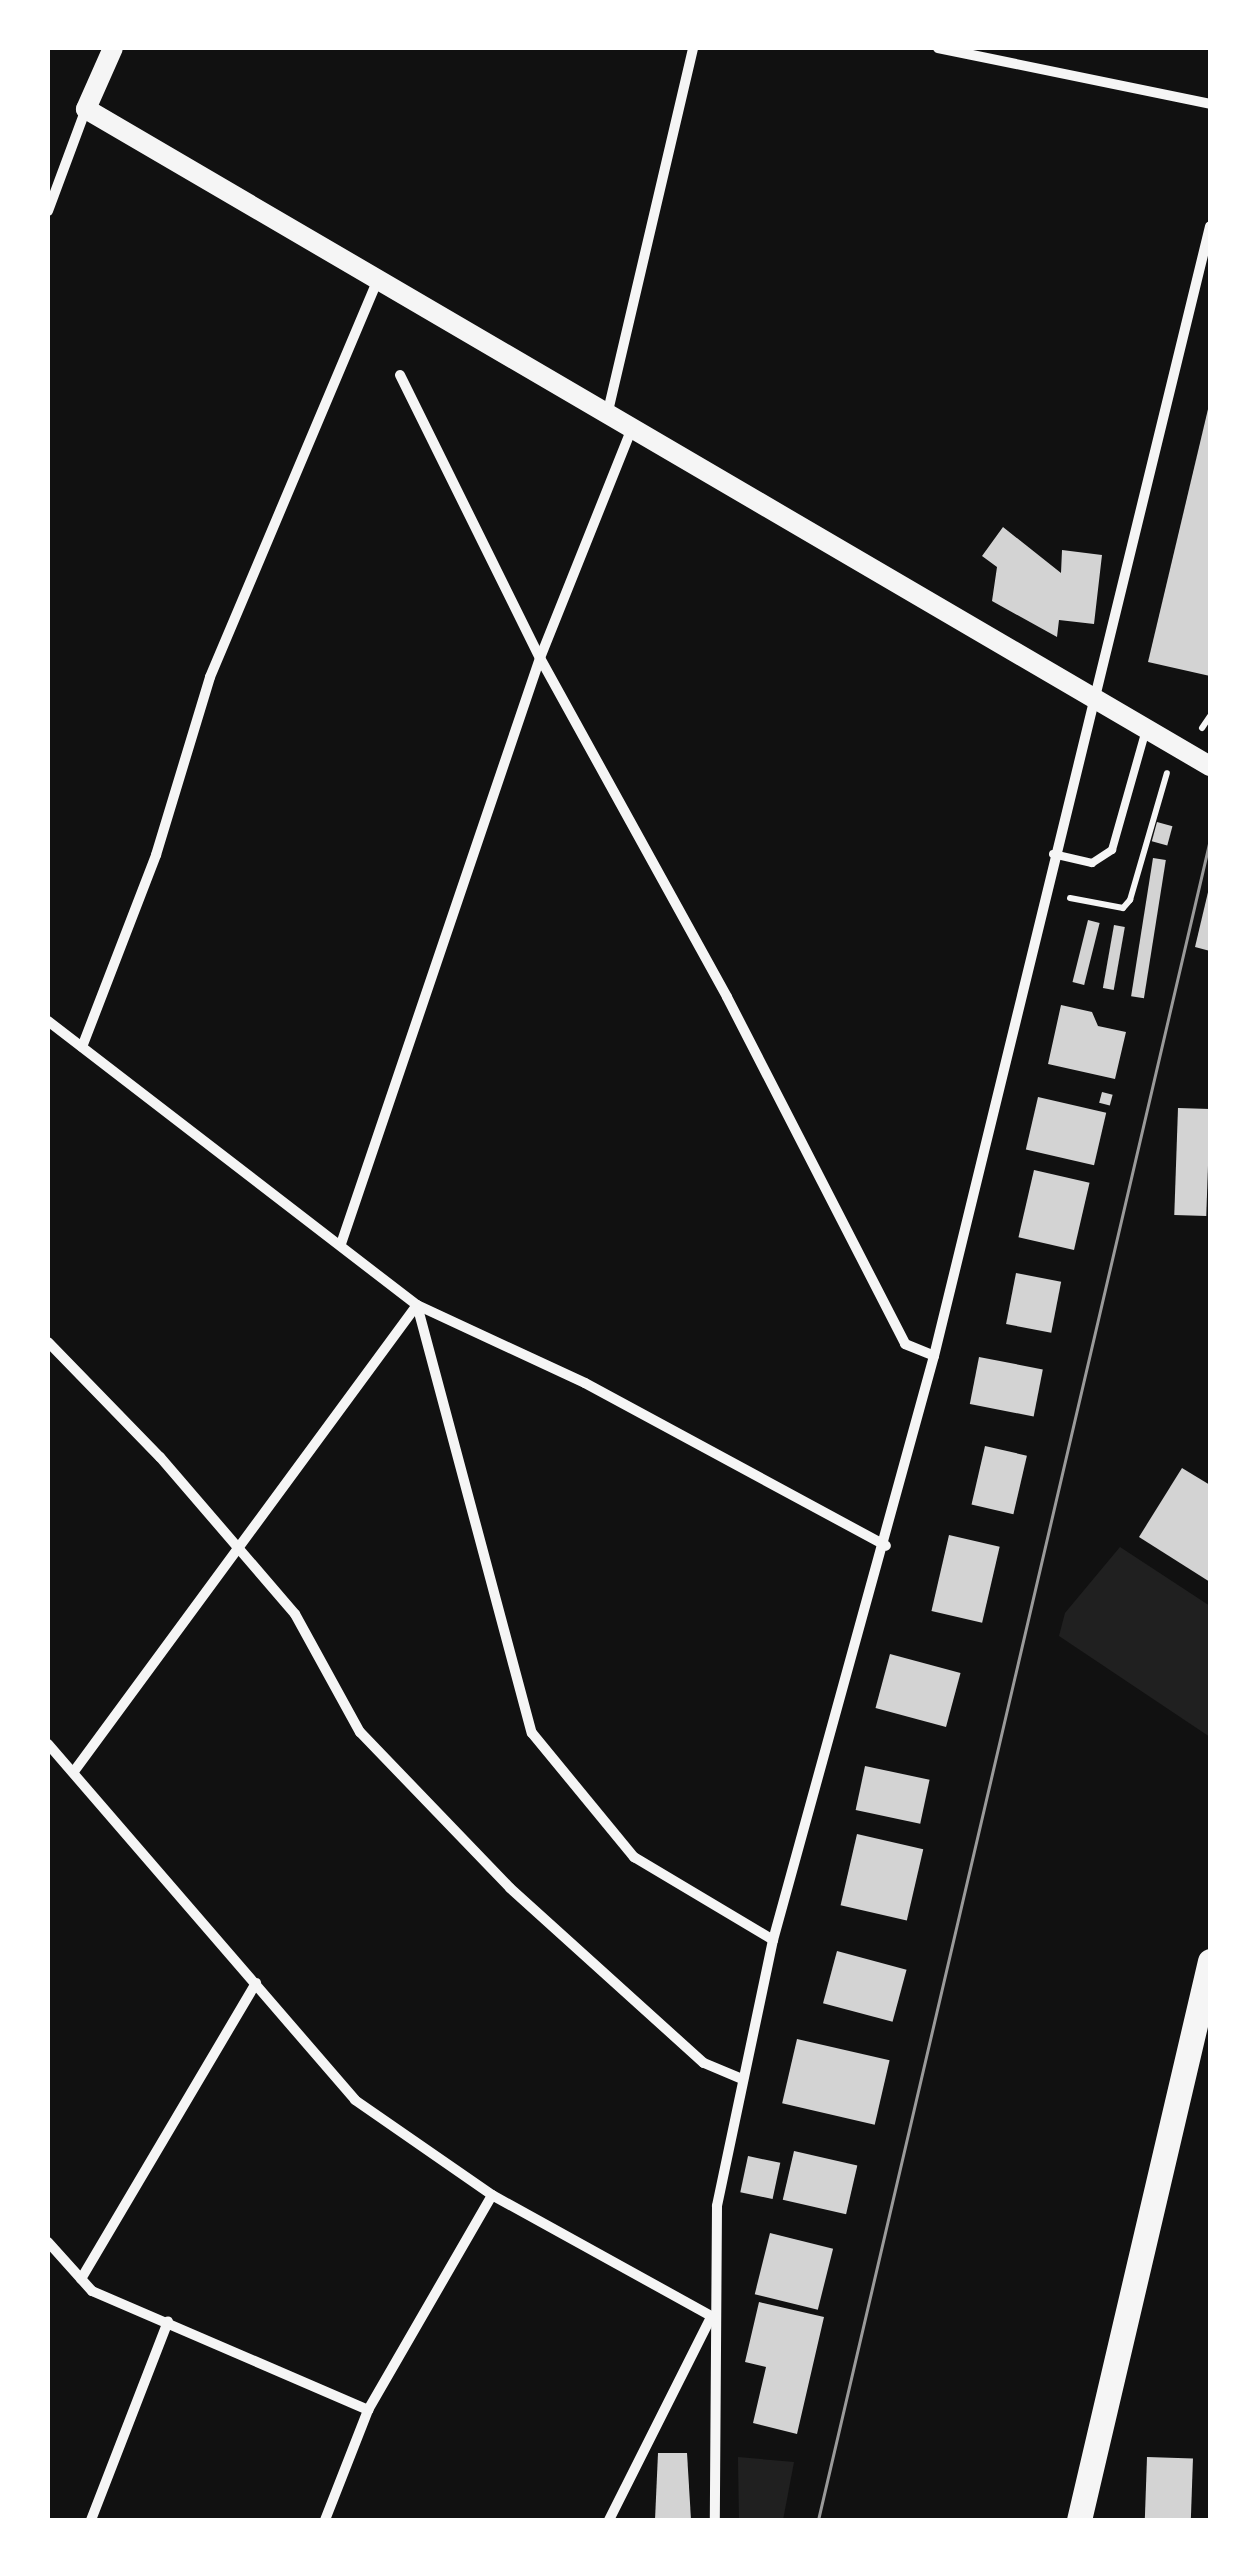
<!DOCTYPE html>
<style>
body{margin:0}
#map{position:relative;width:1258px;height:2568px;overflow:hidden;background:#111;font-family:Rubik,sans-serif}
div>[style]{position:absolute}
.green>*{inset:0;background:#202020}
.building>*{inset:0;background:#d3d3d3;transform-origin:0 0}
.path>*{height:6px;margin:-3px;padding:0 3px;transform-origin:3px;border-radius:3px;background:#f5f5f5}
.service>*{height:8px;margin:-4px;padding:0 4px;transform-origin:4px;border-radius:4px;background:#f5f5f5}
.minor>*{height:10px;margin:-5px;padding:0 5px;transform-origin:5px;border-radius:5px;background:#f5f5f5}
.secondary>*{height:20px;margin:-10px;padding:0 10px;transform-origin:10px;border-radius:10px;background:#f5f5f5}
.primary>*{height:25px;margin:-12.5px;padding:0 12.5px;transform-origin:12.5px;border-radius:12.5px;background:#f5f5f5}
.tram>*{height:2.5px;margin:-1.25px;padding:0 1.25px;transform-origin:1.25px;border-radius:1.25px;background:#9a9a9a}
span{translate:-50% -50%;white-space:nowrap;text-align:center;line-height:1.15;-webkit-text-stroke:9px #fff;paint-order:stroke}
.frame{position:absolute;inset:0;border:50px solid #fff;pointer-events:none}
</style>
<div id="map">
<div class="green">
<div style="clip-path:polygon(1120px 1547px,1210px 1606px,1210px 1737px,1059px 1636px,1065px 1613px)"></div>
<div style="clip-path:polygon(738px 2457px,794px 2462px,783px 2520px,739px 2520px)"></div>
</div>
<div class="building">
<div style="clip-path:polygon(1209px 405px,1210px 405px,1210px 676px,1148px 662px)"></div>
<div style="clip-path:polygon(1003px 527px,1061px 573px,1062px 550px,1102px 555px,1094px 624px,1059px 620px,1057px 637px,992px 601px,997px 567px,982px 556px)"></div>
<div style="left:1157px;top:822px;width:16px;height:20px;rotate:15deg"></div>
<div style="left:1153px;top:858px;width:13px;height:140px;rotate:9deg"></div>
<div style="clip-path:polygon(1209px 888px,1210px 888px,1210px 951px,1195px 947px)"></div>
<div style="left:1088px;top:920px;width:12px;height:64px;rotate:14deg"></div>
<div style="left:1114px;top:925px;width:11px;height:64px;rotate:10deg"></div>
<div style="clip-path:polygon(1061px 1005px,1092px 1012px,1098px 1026px,1126px 1032px,1115px 1079px,1048px 1064px)"></div>
<div style="left:1102px;top:1092px;width:11px;height:11px;rotate:15deg"></div>
<div style="left:1038px;top:1097px;width:70px;height:54px;rotate:13deg"></div>
<div style="left:1178px;top:1108px;width:32px;height:107px;rotate:2deg"></div>
<div style="left:1034px;top:1170px;width:57px;height:69px;rotate:13deg"></div>
<div style="left:1016px;top:1273px;width:46px;height:52px;rotate:11deg"></div>
<div style="left:979px;top:1357px;width:65px;height:48px;rotate:11deg"></div>
<div style="left:985px;top:1446px;width:43px;height:60px;rotate:13deg"></div>
<div style="clip-path:polygon(1182px 1468px,1210px 1485px,1210px 1582px,1139px 1537px)"></div>
<div style="left:949px;top:1535px;width:52px;height:78px;rotate:13deg"></div>
<div style="left:890px;top:1654px;width:73px;height:56px;rotate:15deg"></div>
<div style="left:865px;top:1766px;width:66px;height:45px;rotate:12deg"></div>
<div style="left:857px;top:1834px;width:68px;height:73px;rotate:13deg"></div>
<div style="left:837px;top:1951px;width:72px;height:54px;rotate:15deg"></div>
<div style="left:797px;top:2039px;width:95px;height:66px;rotate:13deg"></div>
<div style="left:794px;top:2151px;width:65px;height:50px;rotate:13deg"></div>
<div style="left:748px;top:2156px;width:33px;height:37px;rotate:12deg"></div>
<div style="left:770px;top:2233px;width:65px;height:63px;rotate:14deg"></div>
<div style="clip-path:polygon(759px 2302px,824px 2317px,797px 2434px,753px 2423px,766px 2367px,745px 2362px)"></div>
<div style="clip-path:polygon(658px 2453px,687px 2453px,691px 2520px,655px 2520px)"></div>
<div style="left:1147px;top:2457px;width:46px;height:63px;rotate:2deg"></div>
</div>
<div class="path">
<div style="left:1202px;top:728px;width:14px;rotate:-56deg"></div>
<div style="left:1070px;top:898px;width:54px;rotate:10.7deg"></div>
<div style="left:1123px;top:908px;width:11px;rotate:-49deg"></div>
<div style="left:1130px;top:900px;width:132px;rotate:-73.8deg"></div>
</div>
<div class="service">
<div style="left:1053px;top:854px;width:40px;rotate:13deg"></div>
<div style="left:1092px;top:863px;width:24px;rotate:-33deg"></div>
<div style="left:1112px;top:850px;width:122px;rotate:-74.2deg"></div>
</div>
<div class="minor">
<div style="left:938px;top:48px;width:278px;rotate:11.6deg"></div>
<div style="left:48px;top:211px;width:109px;rotate:-69.6deg"></div>
<div style="left:400px;top:375px;width:316px;rotate:63.7deg"></div>
<div style="left:540px;top:658px;width:387px;rotate:61.1deg"></div>
<div style="left:727px;top:997px;width:390px;rotate:62.8deg"></div>
<div style="left:905px;top:1344px;width:31px;rotate:22deg"></div>
<div style="left:934px;top:1356px;width:606px;rotate:105.41deg"></div>
<div style="left:773px;top:1940px;width:272px;rotate:101.9deg"></div>
<div style="left:717px;top:2206px;width:314px;rotate:90.4deg"></div>
<div style="left:608px;top:411px;width:373px;rotate:-76.8deg"></div>
<div style="left:48px;top:1021px;width:466px;rotate:37.6deg"></div>
<div style="left:417px;top:1305px;width:185px;rotate:24.9deg"></div>
<div style="left:585px;top:1383px;width:342px;rotate:28.4deg"></div>
<div style="left:82px;top:1047px;width:206px;rotate:-68.9deg"></div>
<div style="left:156px;top:855px;width:186px;rotate:-73.1deg"></div>
<div style="left:210px;top:677px;width:432px;rotate:-67.1deg"></div>
<div style="left:341px;top:1244px;width:619px;rotate:-71.24deg"></div>
<div style="left:540px;top:658px;width:250px;rotate:-68.2deg"></div>
<div style="left:417px;top:1305px;width:443px;rotate:75deg"></div>
<div style="left:532px;top:1733px;width:161px;rotate:50.6deg"></div>
<div style="left:634px;top:1857px;width:162px;rotate:30.8deg"></div>
<div style="left:48px;top:1342px;width:161px;rotate:45.8deg"></div>
<div style="left:160px;top:1457px;width:207px;rotate:49.3deg"></div>
<div style="left:295px;top:1614px;width:135px;rotate:61.2deg"></div>
<div style="left:360px;top:1732px;width:216px;rotate:46.1deg"></div>
<div style="left:510px;top:1888px;width:261px;rotate:42.1deg"></div>
<div style="left:704px;top:2063px;width:41px;rotate:22.8deg"></div>
<div style="left:934px;top:1356px;width:1163px;rotate:-76.27deg"></div>
<div style="left:48px;top:1744px;width:470px;rotate:49.2deg"></div>
<div style="left:355px;top:2100px;width:167px;rotate:34.7deg"></div>
<div style="left:75px;top:1770px;width:577px;rotate:-53.67deg"></div>
<div style="left:48px;top:2242px;width:66px;rotate:48.1deg"></div>
<div style="left:92px;top:2291px;width:301px;rotate:23.3deg"></div>
<div style="left:368px;top:2410px;width:248px;rotate:-60deg"></div>
<div style="left:492px;top:2195px;width:250px;rotate:28.9deg"></div>
<div style="left:81px;top:2279px;width:344px;rotate:-59.4deg"></div>
<div style="left:91px;top:2520px;width:213px;rotate:-68.8deg"></div>
<div style="left:325px;top:2520px;width:118px;rotate:-68.6deg"></div>
<div style="left:609px;top:2520px;width:223px;rotate:-63.3deg"></div>
</div>
<div class="secondary">
<div style="left:113px;top:48px;width:67px;rotate:113.9deg"></div>
<div style="left:86px;top:109px;width:1302px;rotate:30.31deg"></div>
</div>
<div class="primary">
<div style="left:1079px;top:2520px;width:574px;rotate:-76.81deg"></div>
</div>
<div class="tram">
<div style="left:818px;top:2520px;width:1725px;rotate:-76.87deg"></div>
</div>
<div class="frame"></div>
</div>
